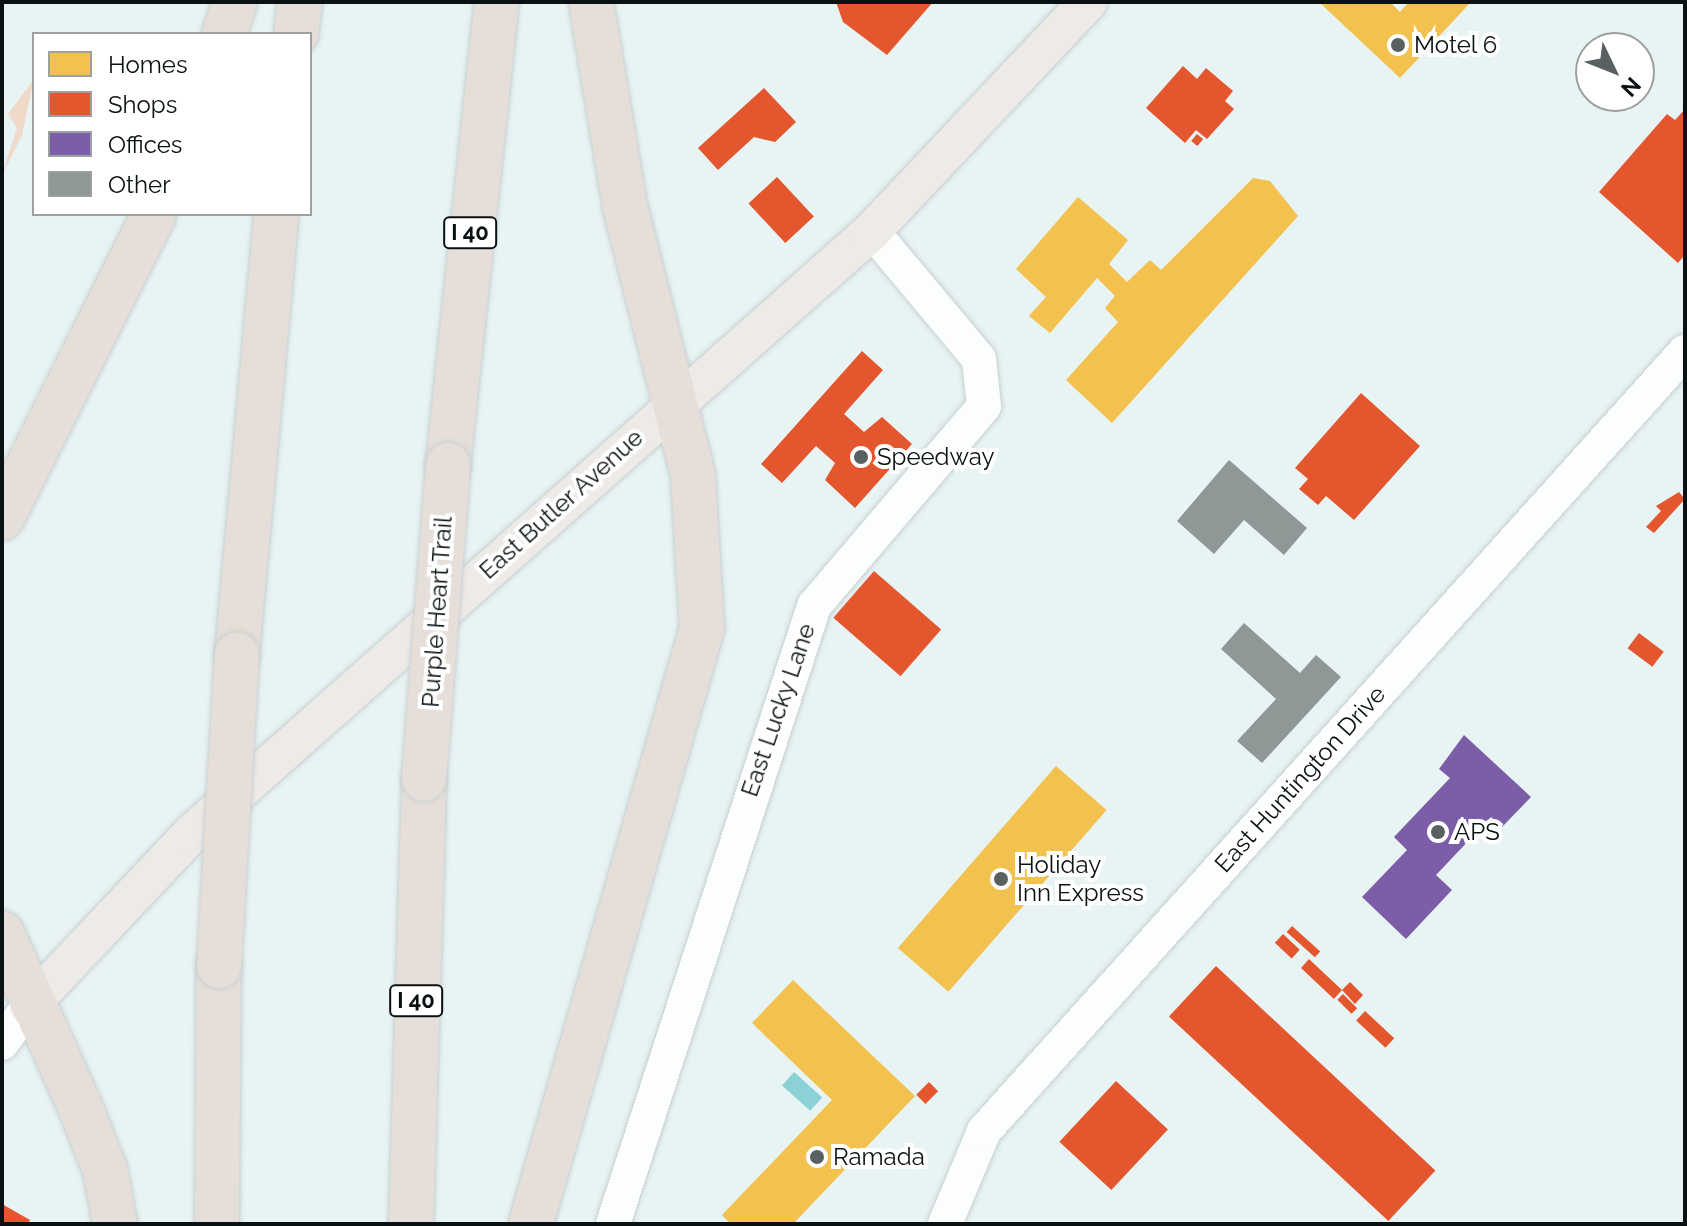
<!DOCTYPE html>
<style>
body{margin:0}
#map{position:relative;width:1687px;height:1226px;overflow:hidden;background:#e8f3f3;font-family:Raleway,sans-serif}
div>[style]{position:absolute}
.green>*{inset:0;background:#f1d9c9}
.water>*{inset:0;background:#8bd1d5;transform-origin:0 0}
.homes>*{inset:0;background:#f2c14e;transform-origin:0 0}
.shops>*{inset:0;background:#e4572e;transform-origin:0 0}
.offices>*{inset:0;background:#7b5ea7}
.building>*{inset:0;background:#8f9797}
.roads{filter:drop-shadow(0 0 2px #c7d0d0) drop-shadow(0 0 2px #c7d0d0)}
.secondary>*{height:34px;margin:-17px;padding:0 17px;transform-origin:17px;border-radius:17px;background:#fcfdfd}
.primary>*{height:38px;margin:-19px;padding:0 19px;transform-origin:19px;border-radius:19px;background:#eeeae7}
.highway>*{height:44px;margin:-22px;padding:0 22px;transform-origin:22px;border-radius:22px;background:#e5ded9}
.bridges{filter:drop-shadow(0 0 2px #cbd0d0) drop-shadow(0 0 2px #cbd0d0)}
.highway-bridge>*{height:44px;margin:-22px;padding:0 22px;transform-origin:22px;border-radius:22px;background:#e5ded9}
.dots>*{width:22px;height:22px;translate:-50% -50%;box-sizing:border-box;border:4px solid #fff;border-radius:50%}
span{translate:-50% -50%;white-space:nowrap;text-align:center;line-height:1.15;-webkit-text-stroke:8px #fff;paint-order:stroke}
.shield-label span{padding:2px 6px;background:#fff;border:2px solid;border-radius:6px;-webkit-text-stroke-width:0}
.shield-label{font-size:22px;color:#0a1112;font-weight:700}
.poi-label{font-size:24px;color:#0a1112}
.left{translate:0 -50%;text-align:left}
.street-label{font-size:24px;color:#0a1112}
.frame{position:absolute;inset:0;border:4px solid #0a1112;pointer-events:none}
.legend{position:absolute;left:32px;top:32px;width:280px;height:184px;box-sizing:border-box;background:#fff;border:2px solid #9da0a0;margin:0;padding:10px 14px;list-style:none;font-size:24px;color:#0a1112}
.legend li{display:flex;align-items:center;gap:16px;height:40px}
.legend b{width:40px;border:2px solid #9da0a0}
.north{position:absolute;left:1575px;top:32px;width:80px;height:80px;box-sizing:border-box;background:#fff;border:2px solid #9da0a0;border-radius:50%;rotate:133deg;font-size:22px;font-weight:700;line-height:32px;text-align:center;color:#0a1112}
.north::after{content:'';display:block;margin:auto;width:28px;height:36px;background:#586061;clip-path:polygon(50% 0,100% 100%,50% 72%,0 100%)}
</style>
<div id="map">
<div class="green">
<div style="clip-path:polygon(34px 79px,22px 135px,2px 175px,17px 128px,8px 114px)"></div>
</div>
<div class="water">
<div style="left:794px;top:1072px;width:38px;height:18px;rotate:42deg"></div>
</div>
<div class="homes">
<div style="clip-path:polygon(1319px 2px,1390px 2px,1400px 12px,1409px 2px,1471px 2px,1400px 78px)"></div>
<div style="clip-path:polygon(1253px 178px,1270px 181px,1298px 216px,1112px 423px,1066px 380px,1118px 322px,1105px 308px,1115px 296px,1097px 278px,1050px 333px,1029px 316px,1046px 297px,1016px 269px,1078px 197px,1128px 240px,1109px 264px,1127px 282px,1150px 260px,1161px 270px)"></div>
<div style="left:1056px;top:766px;width:67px;height:241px;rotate:41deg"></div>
<div style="clip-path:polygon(793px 980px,915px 1096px,793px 1224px,731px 1224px,722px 1215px,832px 1100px,752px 1023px)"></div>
</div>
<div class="shops">
<div style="clip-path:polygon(836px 2px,933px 2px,887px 55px,843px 22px)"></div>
<div style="clip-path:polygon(1183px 66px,1197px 79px,1206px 68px,1233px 91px,1225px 101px,1234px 109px,1207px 139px,1196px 130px,1185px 143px,1146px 108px)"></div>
<div style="clip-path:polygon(764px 88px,796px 122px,775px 142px,754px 137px,718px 170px,698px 148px)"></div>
<div style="clip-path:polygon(1685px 109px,1685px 255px,1678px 263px,1599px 192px,1667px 114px,1675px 120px)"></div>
<div style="left:1197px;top:134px;width:8px;height:9px;rotate:40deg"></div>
<div style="left:777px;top:177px;width:54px;height:39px;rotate:47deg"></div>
<div style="clip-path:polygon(862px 351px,883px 370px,844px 414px,864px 432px,882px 417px,912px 444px,855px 508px,825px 480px,835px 463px,816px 446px,782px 483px,761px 464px)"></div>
<div style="clip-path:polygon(1361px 393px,1420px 446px,1354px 520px,1326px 496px,1318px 505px,1299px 489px,1308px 479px,1295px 468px)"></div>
<div style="clip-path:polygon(1679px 492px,1685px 499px,1654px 533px,1646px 527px,1661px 511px,1656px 506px)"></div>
<div style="left:874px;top:571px;width:89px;height:62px;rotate:41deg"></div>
<div style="left:1639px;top:633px;width:31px;height:19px;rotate:37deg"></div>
<div style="left:1292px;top:926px;width:38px;height:8px;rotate:42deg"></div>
<div style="left:1283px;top:934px;width:23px;height:12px;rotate:43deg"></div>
<div style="clip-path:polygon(1309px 959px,1342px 990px,1350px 982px,1363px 995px,1355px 1004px,1342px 990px,1334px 999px,1301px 968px)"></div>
<div style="left:1216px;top:966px;width:300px;height:69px;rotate:43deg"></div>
<div style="left:1343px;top:994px;width:20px;height:8px;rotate:45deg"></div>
<div style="left:1365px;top:1011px;width:40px;height:13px;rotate:43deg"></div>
<div style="left:1116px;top:1081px;width:71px;height:83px;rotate:43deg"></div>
<div style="left:929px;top:1082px;width:13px;height:18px;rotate:45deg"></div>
<div style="clip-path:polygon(2px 1204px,30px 1220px,28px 1224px,2px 1224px)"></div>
</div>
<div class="offices">
<div style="clip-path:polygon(1464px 735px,1531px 797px,1502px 827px,1491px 817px,1436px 875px,1452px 890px,1406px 939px,1362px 897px,1407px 850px,1394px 837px,1450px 778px,1439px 769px)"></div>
</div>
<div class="building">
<div style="clip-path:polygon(1229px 460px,1307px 528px,1284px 555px,1244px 520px,1214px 554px,1177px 521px)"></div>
<div style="clip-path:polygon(1244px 623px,1300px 673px,1316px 655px,1341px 677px,1262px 763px,1237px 741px,1276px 699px,1221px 649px)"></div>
</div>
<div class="roads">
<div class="secondary">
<div style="left:2px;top:1043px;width:46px;rotate:-53.9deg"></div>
<div style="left:613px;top:1224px;width:650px;rotate:-71.98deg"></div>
<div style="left:814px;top:606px;width:262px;rotate:-49.6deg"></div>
<div style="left:984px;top:406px;width:47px;rotate:-96.1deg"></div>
<div style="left:979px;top:359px;width:167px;rotate:-129.9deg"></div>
<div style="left:945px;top:1224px;width:101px;rotate:-67.2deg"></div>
<div style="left:984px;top:1131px;width:1048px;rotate:-48.02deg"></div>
</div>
<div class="primary">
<div style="left:29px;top:1006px;width:236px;rotate:-46.7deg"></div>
<div style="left:191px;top:834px;width:910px;rotate:-41.52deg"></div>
<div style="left:872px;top:231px;width:315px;rotate:-46.7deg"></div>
</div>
<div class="highway">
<div style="left:224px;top:34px;width:34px;rotate:-71deg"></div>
<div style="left:296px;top:34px;width:32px;rotate:-83deg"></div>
<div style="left:448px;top:465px;width:466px;rotate:-84deg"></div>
<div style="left:2px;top:518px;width:340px;rotate:-63.4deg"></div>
<div style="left:237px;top:655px;width:443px;rotate:-84.9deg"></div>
<div style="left:2px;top:933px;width:188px;rotate:65.8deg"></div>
<div style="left:79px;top:1104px;width:71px;rotate:68.5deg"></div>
<div style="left:105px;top:1170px;width:55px;rotate:79.5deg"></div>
<div style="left:217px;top:1224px;width:258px;rotate:-89.6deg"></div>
<div style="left:411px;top:1224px;width:445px;rotate:-88.3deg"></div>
<div style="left:531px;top:1224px;width:620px;rotate:-73.99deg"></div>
<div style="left:702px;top:628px;width:153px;rotate:-93.4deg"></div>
<div style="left:693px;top:475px;width:276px;rotate:-104.2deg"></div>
<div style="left:625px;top:207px;width:208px;rotate:-99.4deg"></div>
</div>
</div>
<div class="bridges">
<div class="highway-bridge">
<div style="left:424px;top:779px;width:315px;rotate:-85.6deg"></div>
<div style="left:219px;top:966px;width:312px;rotate:-86.7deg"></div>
</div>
</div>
<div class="dots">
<div style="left:1398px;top:45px;background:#586061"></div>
<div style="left:861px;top:457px;background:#586061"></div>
<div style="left:1438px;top:832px;background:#586061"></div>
<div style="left:1001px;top:879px;background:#586061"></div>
<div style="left:817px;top:1157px;background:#586061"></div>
</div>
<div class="shield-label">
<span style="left:470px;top:233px">I 40</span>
<span style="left:416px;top:1001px">I 40</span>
</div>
<div class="poi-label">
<span class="left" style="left:1414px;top:45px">Motel 6</span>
<span class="left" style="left:877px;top:457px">Speedway</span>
<span class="left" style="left:1454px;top:832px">APS</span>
<span class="left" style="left:1017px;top:879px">Holiday<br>Inn Express</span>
<span class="left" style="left:833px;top:1157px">Ramada</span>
</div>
<div class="street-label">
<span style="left:561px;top:504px;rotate:-42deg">East Butler Avenue</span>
<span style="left:437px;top:612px;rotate:-86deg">Purple Heart Trail</span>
<span style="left:778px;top:710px;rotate:-71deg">East Lucky Lane</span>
<span style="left:1300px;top:779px;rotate:-48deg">East Huntington Drive</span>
</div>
<div class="frame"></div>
<ul class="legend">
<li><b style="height:22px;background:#f2c14e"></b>Homes</li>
<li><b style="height:22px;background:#e4572e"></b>Shops</li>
<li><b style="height:22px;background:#7b5ea7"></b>Offices</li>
<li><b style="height:22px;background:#8f9797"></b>Other</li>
</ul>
<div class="north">N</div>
</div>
